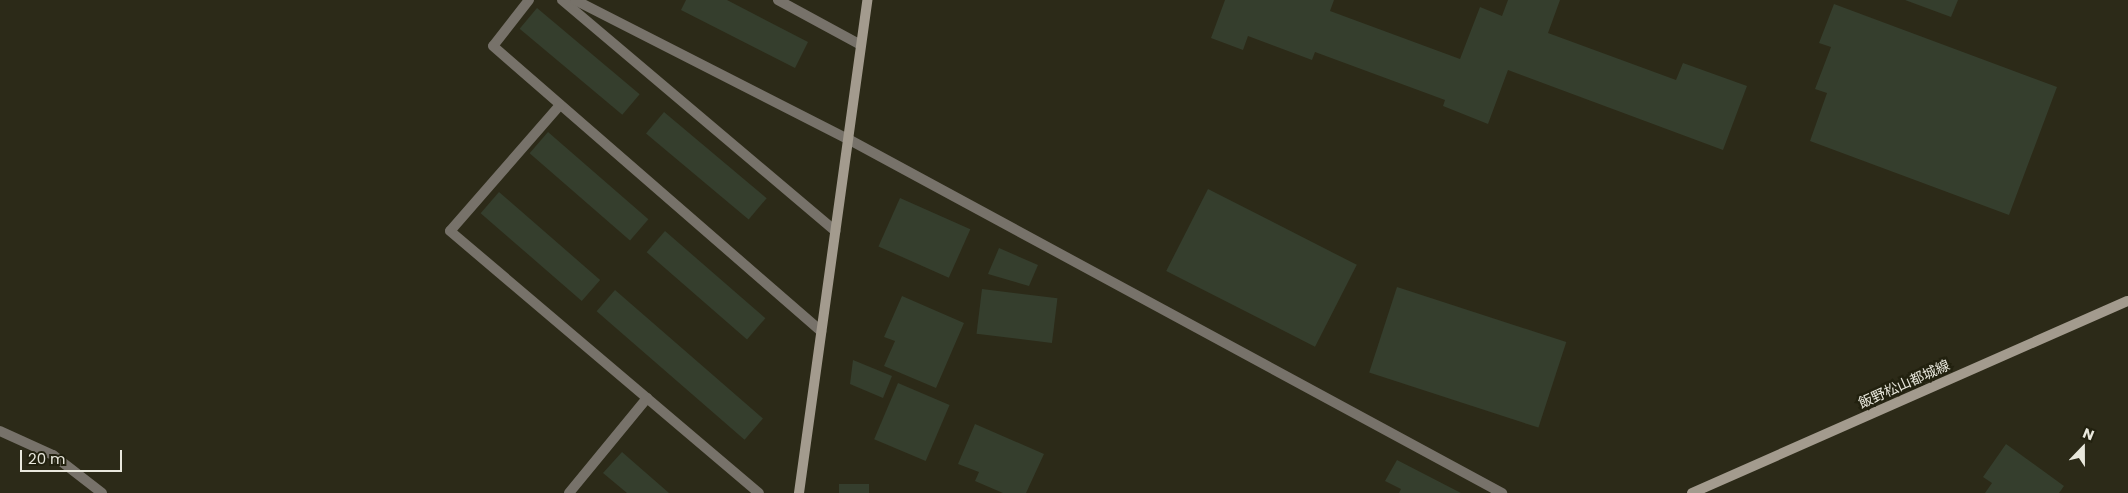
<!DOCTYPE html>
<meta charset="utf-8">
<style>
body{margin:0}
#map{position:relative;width:2128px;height:493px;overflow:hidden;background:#2c2a18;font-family:Poppins,"Noto Sans JP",sans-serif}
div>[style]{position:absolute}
.building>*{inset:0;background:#353e2d;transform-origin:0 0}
.street>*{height:10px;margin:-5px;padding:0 5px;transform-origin:5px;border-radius:5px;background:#77726a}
.secondary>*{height:10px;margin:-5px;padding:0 5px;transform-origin:5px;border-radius:5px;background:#a39b8e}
span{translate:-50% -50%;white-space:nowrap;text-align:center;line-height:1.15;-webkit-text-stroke:5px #22210f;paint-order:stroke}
.street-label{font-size:14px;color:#e9e8dd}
.north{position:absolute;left:2058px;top:423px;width:50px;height:50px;-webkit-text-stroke:4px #22210f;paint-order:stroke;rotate:22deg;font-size:14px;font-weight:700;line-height:20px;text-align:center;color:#e9e8dd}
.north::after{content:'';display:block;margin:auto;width:18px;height:22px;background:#e9e8dd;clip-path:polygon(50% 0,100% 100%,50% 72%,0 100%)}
.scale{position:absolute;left:20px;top:450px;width:102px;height:22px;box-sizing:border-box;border:2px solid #e9e8dd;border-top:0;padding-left:6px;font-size:15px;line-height:18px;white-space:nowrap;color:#e9e8dd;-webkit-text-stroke:4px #22210f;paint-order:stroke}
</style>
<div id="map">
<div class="building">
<div style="clip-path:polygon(686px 0,727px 0,808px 42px,795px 68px,681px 10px)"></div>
<div style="clip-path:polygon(1225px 0,1334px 0,1330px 11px,1460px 59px,1480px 7px,1502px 16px,1508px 0,1560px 0,1548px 33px,1676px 80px,1683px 63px,1747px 86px,1723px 150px,1508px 70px,1488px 124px,1443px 106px,1445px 100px,1315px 52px,1312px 60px,1248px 36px,1243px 50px,1211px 38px)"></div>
<div style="clip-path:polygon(1905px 0,1958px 0,1951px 17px)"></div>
<div style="clip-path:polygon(1834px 4px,2057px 87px,2009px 215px,1810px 141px,1827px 93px,1815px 89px,1831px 47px,1819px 43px)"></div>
<div style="left:537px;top:8px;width:134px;height:27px;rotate:40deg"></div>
<div style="left:664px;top:112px;width:134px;height:28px;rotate:40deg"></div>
<div style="left:548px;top:132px;width:133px;height:28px;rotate:41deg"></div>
<div style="left:1208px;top:189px;width:167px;height:92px;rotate:27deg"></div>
<div style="left:499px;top:192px;width:134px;height:28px;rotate:41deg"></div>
<div style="left:900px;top:198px;width:77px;height:53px;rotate:24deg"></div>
<div style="left:665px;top:231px;width:133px;height:28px;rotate:41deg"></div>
<div style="clip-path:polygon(999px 248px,1038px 265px,1029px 286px,988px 274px)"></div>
<div style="left:1397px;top:287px;width:178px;height:90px;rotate:18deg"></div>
<div style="left:982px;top:289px;width:76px;height:45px;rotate:7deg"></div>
<div style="left:615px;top:290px;width:196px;height:28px;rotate:41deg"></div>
<div style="clip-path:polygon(902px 296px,964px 323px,936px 388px,884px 366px,895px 341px,884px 337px)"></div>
<div style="clip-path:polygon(853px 360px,892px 376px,883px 398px,850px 384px)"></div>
<div style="left:898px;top:383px;width:56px;height:61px;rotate:23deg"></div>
<div style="clip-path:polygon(975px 424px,1044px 454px,1026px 493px,1003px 493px,975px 481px,979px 472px,958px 464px)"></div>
<div style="clip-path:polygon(2006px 444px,2064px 486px,2059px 493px,1985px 493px,1992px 483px,1983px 477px)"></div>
<div style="clip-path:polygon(622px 452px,669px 493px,627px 493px,603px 473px)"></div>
<div style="clip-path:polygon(1397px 460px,1461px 493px,1399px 493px,1401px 489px,1385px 481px)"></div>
<div style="left:839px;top:484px;width:30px;height:9px"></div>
</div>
<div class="street">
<div style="left:529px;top:0;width:58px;rotate:128deg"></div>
<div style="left:493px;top:46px;width:435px;rotate:41deg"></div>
<div style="left:562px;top:0;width:358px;rotate:40.2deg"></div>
<div style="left:575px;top:0;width:306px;rotate:27deg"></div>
<div style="left:848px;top:139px;width:744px;rotate:28.43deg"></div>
<div style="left:778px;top:0;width:94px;rotate:28.5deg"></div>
<div style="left:560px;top:105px;width:167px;rotate:131.1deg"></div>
<div style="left:450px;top:231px;width:405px;rotate:40.3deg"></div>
<div style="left:0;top:431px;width:58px;rotate:24.4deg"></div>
<div style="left:53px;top:455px;width:62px;rotate:37.8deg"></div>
<div style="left:569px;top:493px;width:123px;rotate:-50.6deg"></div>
</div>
<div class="secondary">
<div style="left:799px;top:493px;width:498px;rotate:-82.1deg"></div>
<div style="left:1692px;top:493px;width:476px;rotate:-23.8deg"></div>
</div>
<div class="street-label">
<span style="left:1904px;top:384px;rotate:-24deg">飯野松山都城線</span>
</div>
<div class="north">N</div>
<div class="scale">20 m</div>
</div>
